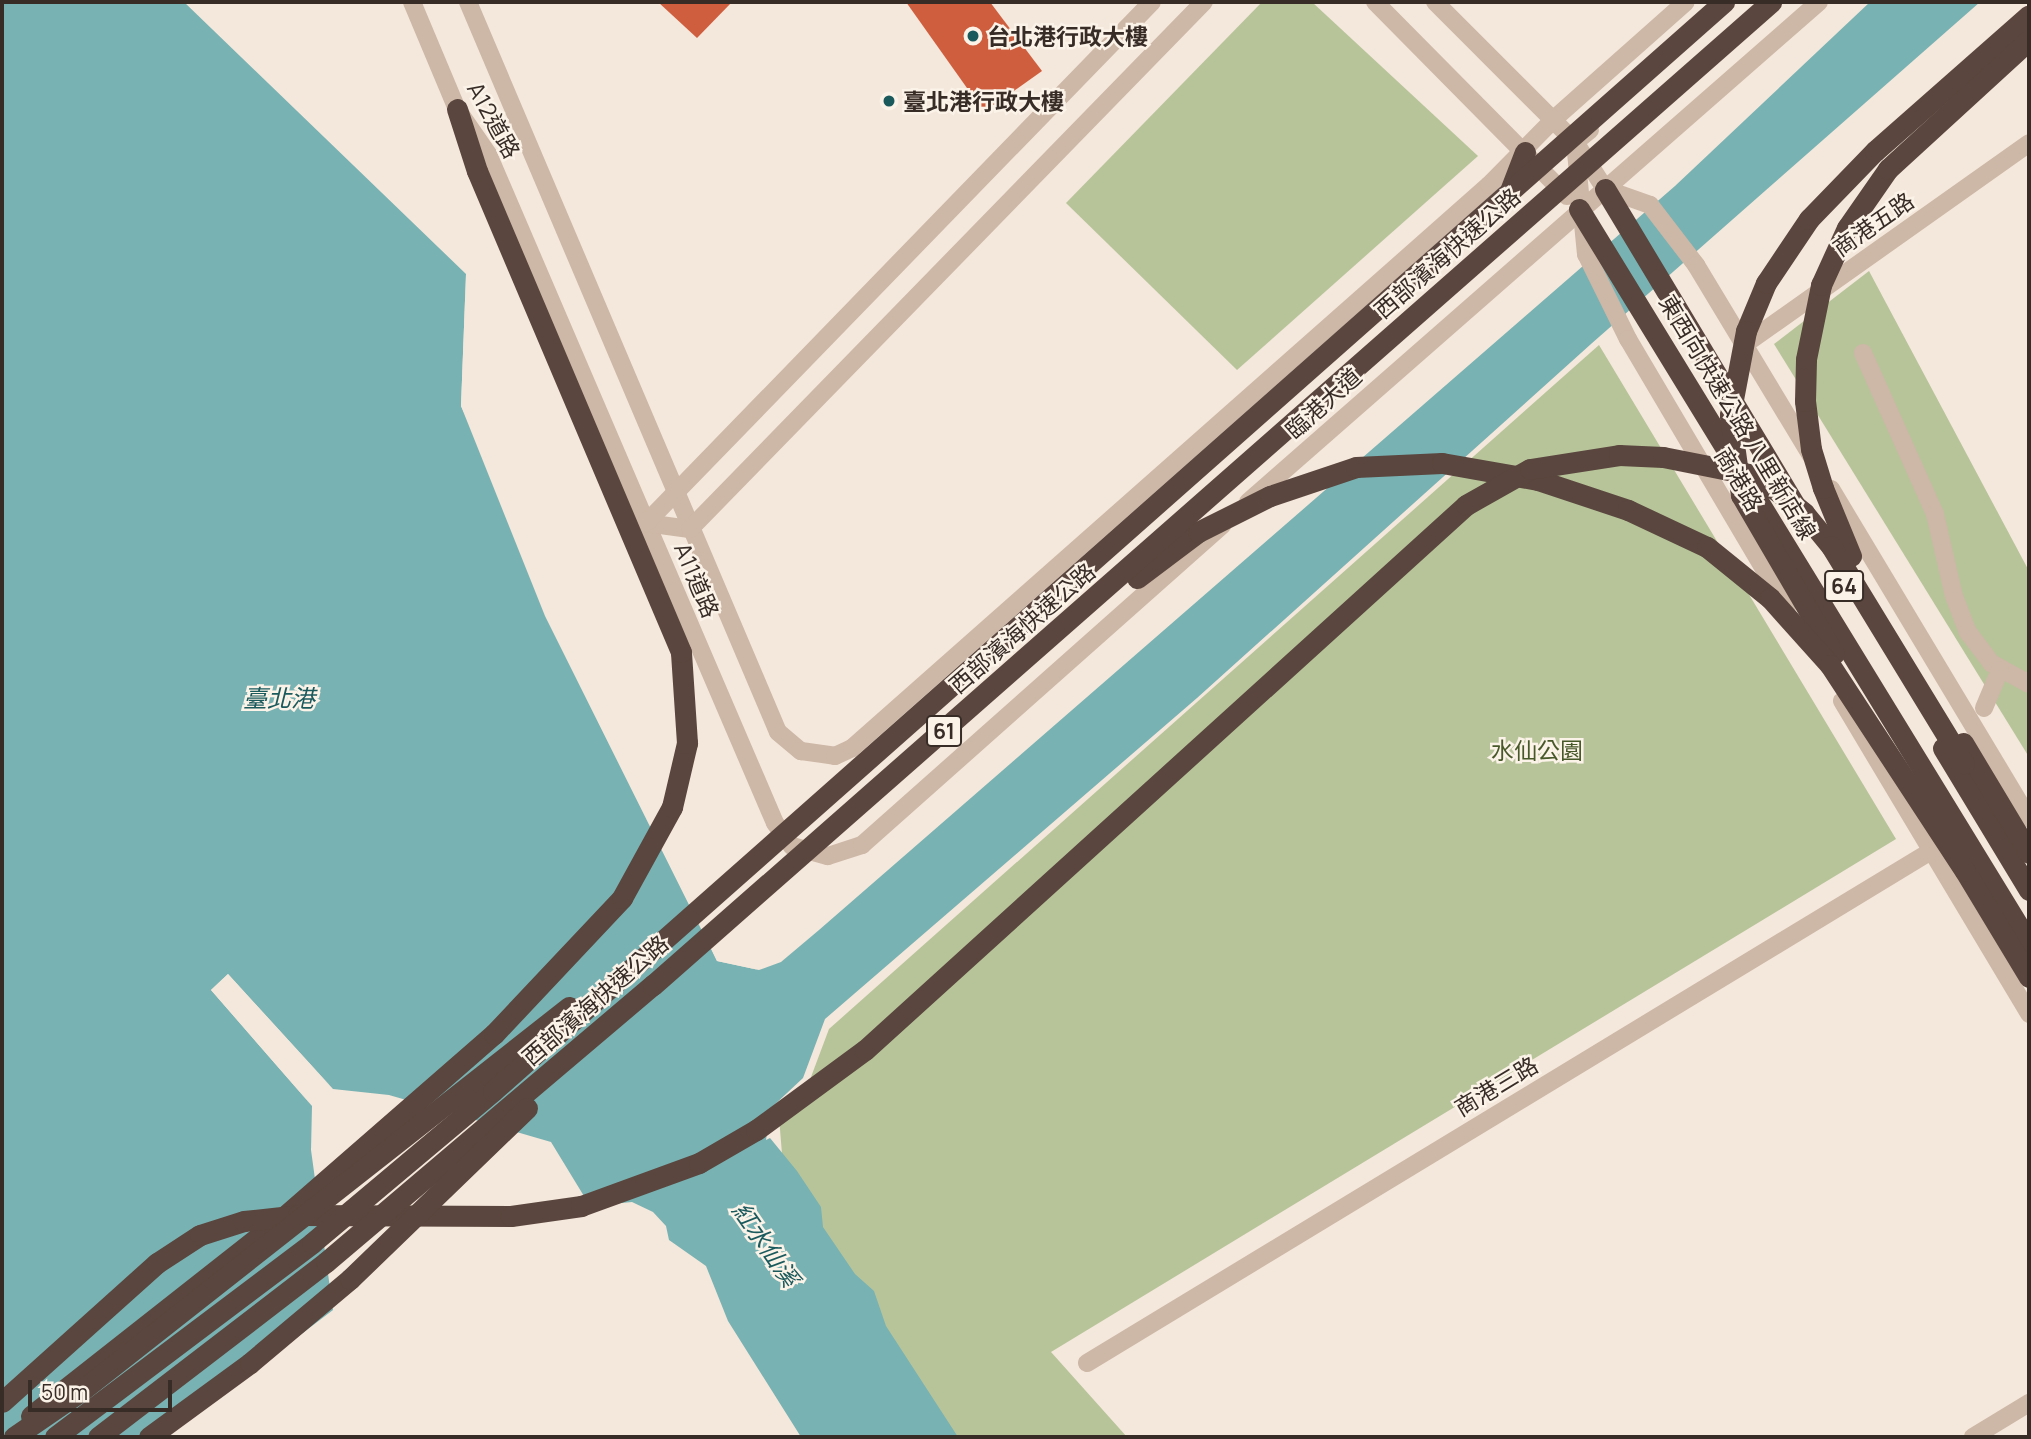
<!DOCTYPE html>
<meta charset="utf-8">
<style>
body{margin:0}
#map{position:relative;width:2031px;height:1439px;overflow:hidden;background:#f4e7db;font-family:Manrope,"Noto Sans TC",sans-serif}
div>[style]{position:absolute}
.green>*{inset:0;background:#b7c49a}
.water>*{inset:0;background:#78b2b3}
.pier>*{inset:0;background:#f4e7db}
.building>*{inset:0;background:#cf5e3e}
.minor>*{height:18px;margin:-9px;padding:0 9px;transform-origin:9px;border-radius:9px;background:#cdb7a6}
.highway>*{height:21px;margin:-10.5px;padding:0 10.5px;transform-origin:10.5px;border-radius:10.5px;background:#5a463e}
.highway-bridge>*{height:21px;margin:-10.5px;padding:0 10.5px;transform-origin:10.5px;border-radius:10.5px;background:#5a463e}
.dots>*{width:19px;height:19px;translate:-50% -50%;box-sizing:border-box;border:4px solid #fbf2e8;border-radius:50%}
span{translate:-50% -50%;white-space:nowrap;text-align:center;line-height:1.15;-webkit-text-stroke:5px #fbf2e8;paint-order:stroke}
.shield-label span{padding:2px 5px;background:#fbf2e8;border:2px solid;border-radius:5px;-webkit-text-stroke-width:0}
.shield-label{font-size:21px;color:#382c27;font-weight:700}
.poi-label{font-size:23px;color:#382c27;font-weight:700}
.left{translate:0 -50%;text-align:left}
.street-label{font-size:23px;color:#382c27}
.park-label{font-size:23px;color:#485929}
.water-label{font-size:24px;color:#1a5a5d;font-style:italic}
.frame{position:absolute;inset:0;border:4px solid #382c27;pointer-events:none}
.scale{position:absolute;left:28px;top:1380px;width:144px;height:32px;box-sizing:border-box;border:4px solid #382c27;border-top:0;padding-left:9px;font-size:21px;line-height:24px;white-space:nowrap;color:#382c27;-webkit-text-stroke:5px #fbf2e8;paint-order:stroke}
</style>
<div id="map">
<div class="green">
<div style="clip-path:polygon(1262px 2px,1312px 2px,1478px 156px,1237px 370px,1066px 203px)"></div>
<div style="clip-path:polygon(1869px 271px,2029px 571px,2029px 757px,1774px 344px)"></div>
<div style="clip-path:polygon(1599px 345px,1896px 839px,1051px 1352px,1127px 1437px,944px 1437px,783px 1166px,779px 1117px,808px 1085px,829px 1029px)"></div>
</div>
<div class="water">
<div style="clip-path:polygon(2px 2px,184px 2px,466px 274px,461px 406px,545px 616px,717px 961px,759px 970px,781px 962px,819px 930px,1675px 186px,1870px 2px,1980px 2px,1591px 344px,1197px 698px,825px 1019px,803px 1078px,771px 1108px,766px 1140px,770px 1138px,797px 1171px,821px 1207px,823px 1227px,855px 1274px,874px 1291px,886px 1326px,958px 1437px,801px 1437px,728px 1321px,706px 1266px,669px 1240px,666px 1226px,653px 1212px,632px 1202px,590px 1206px,551px 1142px,389px 1095px,333px 1089px,228px 974px,211px 990px,312px 1106px,311px 1150px,333px 1310px,166px 1437px,2px 1437px)"></div>
</div>
<div class="pier">
<div style="clip-path:polygon(466px 274px,465px 406px,491px 470px,461px 406px)"></div>
<div style="clip-path:polygon(666px 851px,719px 958px,759px 970px,717px 961px)"></div>
<div style="clip-path:polygon(228px 974px,333px 1089px,228px 979px,216px 990px,312px 1106px,211px 990px)"></div>
</div>
<div class="building">
<div style="clip-path:polygon(658px 2px,732px 2px,697px 38px)"></div>
<div style="clip-path:polygon(906px 2px,990px 2px,1042px 71px,984px 112px)"></div>
</div>
<div class="minor">
<div style="left:412px;top:2px;width:116px;rotate:67.2deg"></div>
<div style="left:457px;top:109px;width:55px;rotate:55.4deg"></div>
<div style="left:488px;top:154px;width:728px;rotate:66.78deg"></div>
<div style="left:775px;top:823px;width:29px;rotate:54deg"></div>
<div style="left:792px;top:846px;width:37px;rotate:16deg"></div>
<div style="left:828px;top:856px;width:36px;rotate:-18deg"></div>
<div style="left:862px;top:845px;width:482px;rotate:-41.6deg"></div>
<div style="left:468px;top:2px;width:793px;rotate:66.99deg"></div>
<div style="left:778px;top:732px;width:30px;rotate:40deg"></div>
<div style="left:801px;top:751px;width:34px;rotate:8deg"></div>
<div style="left:835px;top:756px;width:19px;rotate:-25deg"></div>
<div style="left:852px;top:748px;width:850px;rotate:-41.47deg"></div>
<div style="left:1489px;top:185px;width:93px;rotate:-45.4deg"></div>
<div style="left:1554px;top:119px;width:176px;rotate:-41.6deg"></div>
<div style="left:1375px;top:2px;width:273px;rotate:45.3deg"></div>
<div style="left:1435px;top:2px;width:198px;rotate:45deg"></div>
<div style="left:1575px;top:142px;width:56px;rotate:57.4deg"></div>
<div style="left:1605px;top:189px;width:48px;rotate:19.6deg"></div>
<div style="left:1650px;top:205px;width:76px;rotate:52.5deg"></div>
<div style="left:1696px;top:265px;width:223px;rotate:58.9deg"></div>
<div style="left:1590px;top:130px;width:19px;rotate:141deg"></div>
<div style="left:1575px;top:142px;width:113px;rotate:84.4deg"></div>
<div style="left:1586px;top:254px;width:95px;rotate:63.7deg"></div>
<div style="left:1628px;top:339px;width:312px;rotate:59.4deg"></div>
<div style="left:1744px;top:345px;width:349px;rotate:-35.3deg"></div>
<div style="left:1863px;top:353px;width:176px;rotate:65.9deg"></div>
<div style="left:1935px;top:514px;width:84px;rotate:77deg"></div>
<div style="left:1954px;top:596px;width:39px;rotate:69deg"></div>
<div style="left:1968px;top:632px;width:39px;rotate:53deg"></div>
<div style="left:1991px;top:663px;width:43px;rotate:28.9deg"></div>
<div style="left:1831px;top:489px;width:385px;rotate:59deg"></div>
<div style="left:1248px;top:502px;width:759px;rotate:-41.21deg"></div>
<div style="left:646px;top:523px;width:44px;rotate:7.8deg"></div>
<div style="left:690px;top:529px;width:736px;rotate:-45.72deg"></div>
<div style="left:646px;top:523px;width:726px;rotate:-45.84deg"></div>
<div style="left:1842px;top:701px;width:365px;rotate:59.1deg"></div>
<div style="left:1984px;top:708px;width:41px;rotate:-67.2deg"></div>
<div style="left:1087px;top:1363px;width:987px;rotate:-31.24deg"></div>
<div style="left:1973px;top:1437px;width:66px;rotate:-31.3deg"></div>
</div>
<div class="highway">
<div style="left:1605px;top:189px;width:369px;rotate:59deg"></div>
<div style="left:1508px;top:196px;width:47px;rotate:-68.9deg"></div>
<div style="left:1579px;top:209px;width:861px;rotate:58.49deg"></div>
<div style="left:1746px;top:331px;width:52px;rotate:-67.4deg"></div>
<div style="left:1766px;top:283px;width:77px;rotate:-56.1deg"></div>
<div style="left:1809px;top:219px;width:95px;rotate:-45.9deg"></div>
<div style="left:1875px;top:151px;width:205px;rotate:-41.4deg"></div>
<div style="left:1943px;top:748px;width:166px;rotate:58.8deg"></div>
<div style="left:1965px;top:871px;width:124px;rotate:58.9deg"></div>
<div style="left:31px;top:1416px;width:322px;rotate:-38.2deg"></div>
<div style="left:284px;top:1217px;width:279px;rotate:-41.1deg"></div>
<div style="left:494px;top:1034px;width:187px;rotate:-46.7deg"></div>
<div style="left:622px;top:898px;width:104px;rotate:-61.2deg"></div>
<div style="left:672px;top:807px;width:66px;rotate:-76.8deg"></div>
<div style="left:687px;top:743px;width:91px;rotate:-93.8deg"></div>
<div style="left:681px;top:652px;width:522px;rotate:-112.98deg"></div>
<div style="left:477px;top:171px;width:65px;rotate:-107.9deg"></div>
</div>
<div class="highway-bridge">
<div style="left:1746px;top:331px;width:86px;rotate:100.8deg"></div>
<div style="left:1730px;top:415px;width:81px;rotate:82.2deg"></div>
<div style="left:1741px;top:495px;width:184px;rotate:59.7deg"></div>
<div style="left:1851px;top:556px;width:74px;rotate:-112.4deg"></div>
<div style="left:1823px;top:488px;width:41px;rotate:-107.1deg"></div>
<div style="left:1811px;top:449px;width:48px;rotate:-97.1deg"></div>
<div style="left:1805px;top:401px;width:42px;rotate:-88.6deg"></div>
<div style="left:1806px;top:359px;width:76px;rotate:-78.5deg"></div>
<div style="left:1821px;top:285px;width:63px;rotate:-65.5deg"></div>
<div style="left:1847px;top:228px;width:72px;rotate:-55.2deg"></div>
<div style="left:1888px;top:169px;width:191px;rotate:-42.5deg"></div>
<div style="left:1137px;top:578px;width:76px;rotate:-37deg"></div>
<div style="left:1198px;top:532px;width:80px;rotate:-26.6deg"></div>
<div style="left:1270px;top:496px;width:91px;rotate:-18.6deg"></div>
<div style="left:1356px;top:467px;width:86px;rotate:-2.7deg"></div>
<div style="left:1442px;top:463px;width:97px;rotate:10deg"></div>
<div style="left:1538px;top:480px;width:95px;rotate:18.4deg"></div>
<div style="left:1628px;top:510px;width:87px;rotate:25.1deg"></div>
<div style="left:1707px;top:547px;width:81px;rotate:39deg"></div>
<div style="left:1770px;top:598px;width:90px;rotate:48.2deg"></div>
<div style="left:1830px;top:665px;width:246px;rotate:56.8deg"></div>
<div style="left:1963px;top:743px;width:128px;rotate:59deg"></div>
<div style="left:2px;top:1402px;width:208px;rotate:-41.9deg"></div>
<div style="left:157px;top:1263px;width:51px;rotate:-33.1deg"></div>
<div style="left:200px;top:1235px;width:46px;rotate:-17.7deg"></div>
<div style="left:244px;top:1221px;width:54px;rotate:-6.3deg"></div>
<div style="left:298px;top:1215px;width:213px;rotate:0.3deg"></div>
<div style="left:511px;top:1216px;width:71px;rotate:-8.1deg"></div>
<div style="left:581px;top:1206px;width:126px;rotate:-20deg"></div>
<div style="left:699px;top:1163px;width:66px;rotate:-30.1deg"></div>
<div style="left:756px;top:1130px;width:135px;rotate:-36.3deg"></div>
<div style="left:865px;top:1050px;width:811px;rotate:-42.2deg"></div>
<div style="left:1466px;top:505px;width:73px;rotate:-29.4deg"></div>
<div style="left:1530px;top:469px;width:90px;rotate:-8.9deg"></div>
<div style="left:1619px;top:455px;width:44px;rotate:2.6deg"></div>
<div style="left:1663px;top:457px;width:88px;rotate:11.2deg"></div>
<div style="left:1749px;top:474px;width:33px;rotate:31deg"></div>
<div style="left:1777px;top:491px;width:35px;rotate:39deg"></div>
<div style="left:1804px;top:513px;width:43px;rotate:50.7deg"></div>
<div style="left:1831px;top:546px;width:255px;rotate:58.6deg"></div>
<div style="left:14px;top:1437px;width:81px;rotate:-34.5deg"></div>
<div style="left:81px;top:1391px;width:621px;rotate:-38.2deg"></div>
<div style="left:55px;top:1437px;width:322px;rotate:-37deg"></div>
<div style="left:312px;top:1243px;width:236px;rotate:-40deg"></div>
<div style="left:493px;top:1091px;width:1644px;rotate:-41.5deg"></div>
<div style="left:98px;top:1437px;width:287px;rotate:-37.5deg"></div>
<div style="left:326px;top:1262px;width:429px;rotate:-40.3deg"></div>
<div style="left:653px;top:985px;width:1489px;rotate:-41.32deg"></div>
<div style="left:149px;top:1437px;width:125px;rotate:-36.2deg"></div>
<div style="left:250px;top:1363px;width:131px;rotate:-40deg"></div>
<div style="left:350px;top:1279px;width:246px;rotate:-44deg"></div>
</div>
<div class="dots">
<div style="left:973px;top:36px;background:#1a5a5d"></div>
<div style="left:889px;top:101px;background:#1a5a5d"></div>
</div>
<div class="shield-label">
<span style="left:1844px;top:586px">64</span>
<span style="left:944px;top:731px">61</span>
</div>
<div class="poi-label">
<span class="left" style="left:987px;top:36px">台北港行政大樓</span>
<span class="left" style="left:903px;top:101px">臺北港行政大樓</span>
</div>
<div class="street-label">
<span style="left:494px;top:120px;rotate:61deg">A12道路</span>
<span style="left:1873px;top:224px;rotate:-35deg">商港五路</span>
<span style="left:1447px;top:253px;rotate:-41deg">西部濱海快速公路</span>
<span style="left:1323px;top:403px;rotate:-42deg">臨港大道</span>
<span style="left:1738px;top:417px;rotate:59deg">東西向快速公路 八里新店線</span>
<span style="left:1739px;top:479px;rotate:59deg">商港路</span>
<span style="left:697px;top:580px;rotate:67deg">A11道路</span>
<span style="left:1022px;top:628px;rotate:-41deg">西部濱海快速公路</span>
<span style="left:595px;top:1000px;rotate:-41deg">西部濱海快速公路</span>
<span style="left:1496px;top:1086px;rotate:-31deg">商港三路</span>
</div>
<div class="park-label">
<span style="left:1537px;top:750px">水仙公園</span>
</div>
<div class="water-label">
<span style="left:279px;top:698px">臺北港</span>
<span style="left:766px;top:1244px;rotate:55deg">紅水仙溪</span>
</div>
<div class="frame"></div>
<div class="scale">50 m</div>
</div>
